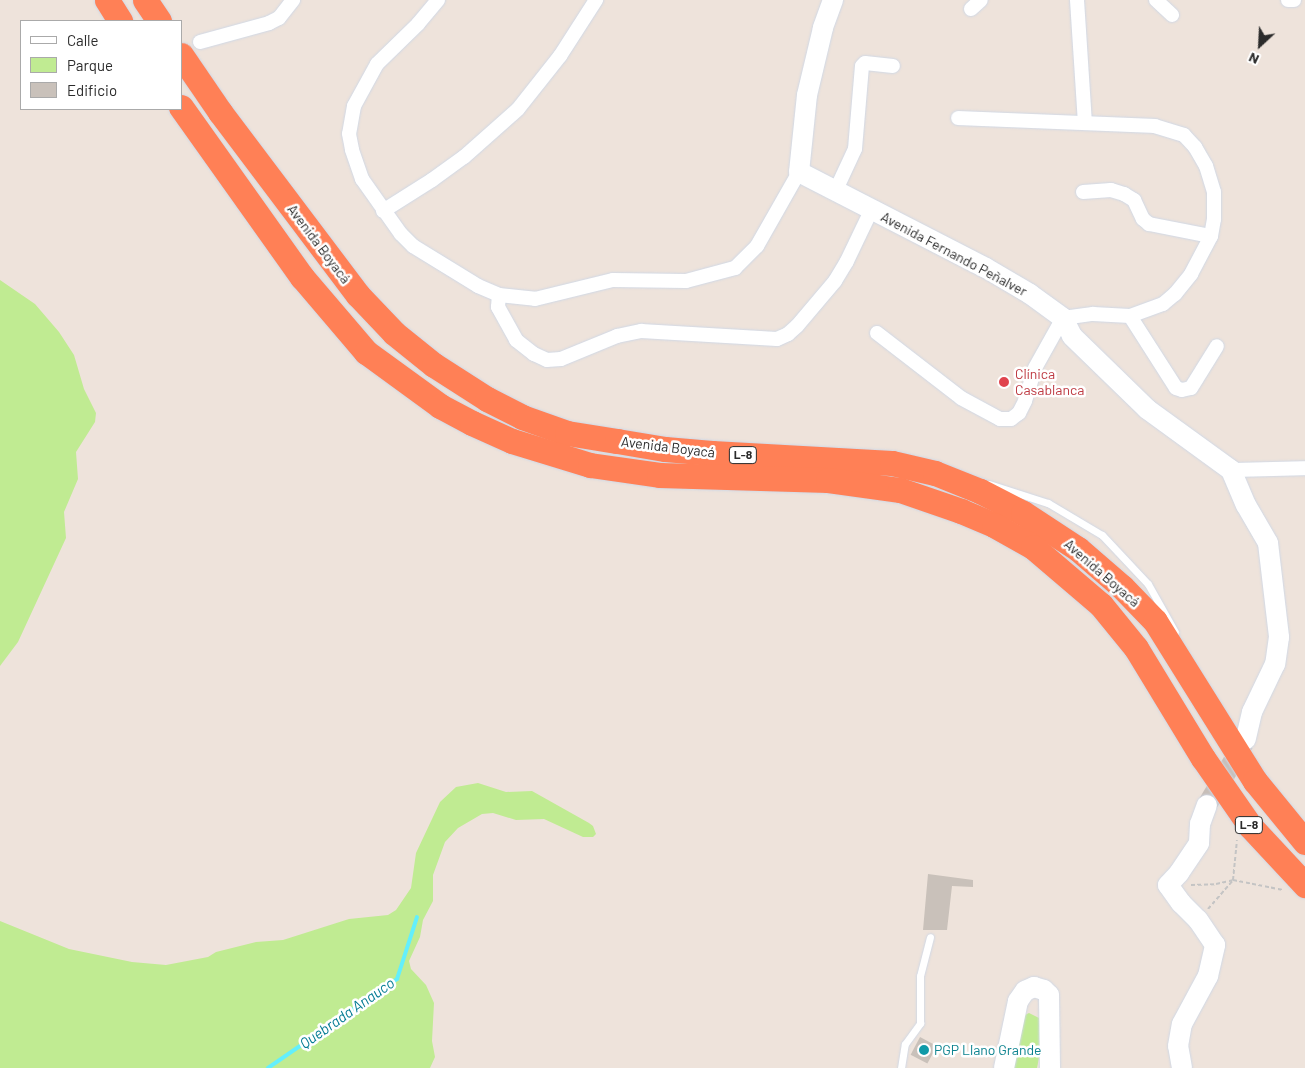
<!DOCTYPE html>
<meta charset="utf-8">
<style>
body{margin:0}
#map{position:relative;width:1305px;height:1068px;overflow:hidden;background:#eee3db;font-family:Barlow,sans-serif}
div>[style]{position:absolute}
.green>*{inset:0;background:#c0eb92}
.stream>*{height:4px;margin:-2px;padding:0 2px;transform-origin:2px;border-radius:2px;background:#63effc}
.building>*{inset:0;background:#c9c1ba;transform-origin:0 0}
.secondary-tunnel>*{height:20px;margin-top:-10px;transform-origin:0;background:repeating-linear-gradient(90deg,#c7beb8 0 20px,transparent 0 30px)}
.path>*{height:2px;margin-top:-1px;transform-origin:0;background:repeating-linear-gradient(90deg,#c4c4c4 0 4px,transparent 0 6.5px)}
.roads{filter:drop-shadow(0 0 1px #d0d8e5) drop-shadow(0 0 1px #d0d8e5)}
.service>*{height:7px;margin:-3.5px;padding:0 3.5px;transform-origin:3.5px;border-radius:3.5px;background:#fff}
.minor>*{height:14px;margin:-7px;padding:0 7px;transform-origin:7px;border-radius:7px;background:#fff}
.secondary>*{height:20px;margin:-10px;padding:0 10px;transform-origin:10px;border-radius:10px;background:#fff}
.motorway>*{height:25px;margin:-12.5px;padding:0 12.5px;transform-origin:12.5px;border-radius:12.5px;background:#ff8056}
.dots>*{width:14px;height:14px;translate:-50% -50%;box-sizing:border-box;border:2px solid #fff;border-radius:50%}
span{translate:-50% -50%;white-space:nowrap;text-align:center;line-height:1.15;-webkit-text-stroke:5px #fff;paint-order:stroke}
.shield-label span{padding:1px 4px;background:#fff;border:1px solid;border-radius:4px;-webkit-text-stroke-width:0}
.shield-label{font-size:12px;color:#2b2b2b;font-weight:700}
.street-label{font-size:14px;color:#2b2b2b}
.health-label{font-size:14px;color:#be3a42}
.left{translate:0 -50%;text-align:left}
.culture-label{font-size:14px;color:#0d838f}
.water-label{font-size:15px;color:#037b93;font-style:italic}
.legend{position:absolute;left:20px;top:20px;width:162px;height:90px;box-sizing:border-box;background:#fff;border:1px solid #aaa;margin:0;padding:6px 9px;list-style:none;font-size:15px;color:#2b2b2b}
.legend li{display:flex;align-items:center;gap:10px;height:25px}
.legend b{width:25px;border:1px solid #aaa}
.north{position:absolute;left:1235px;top:20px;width:50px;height:50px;-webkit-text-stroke:4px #fff;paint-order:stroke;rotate:205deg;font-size:14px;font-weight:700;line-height:20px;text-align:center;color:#2b2b2b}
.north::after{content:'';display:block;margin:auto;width:18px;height:22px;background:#2b2b2b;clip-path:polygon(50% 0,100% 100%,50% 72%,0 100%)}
</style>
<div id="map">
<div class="green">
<div style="clip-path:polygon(0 280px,35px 304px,59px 332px,74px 355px,84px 389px,96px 413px,95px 422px,76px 452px,78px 479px,64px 512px,66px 538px,18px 642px,0 666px)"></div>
<div style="clip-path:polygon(478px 783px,506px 792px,532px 791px,589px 823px,593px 826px,596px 834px,593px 837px,583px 837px,544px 819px,516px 820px,493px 813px,482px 814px,458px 828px,445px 842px,433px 875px,433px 901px,423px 920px,420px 937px,409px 961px,411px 969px,426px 985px,434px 1003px,432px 1041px,435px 1057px,430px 1068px,0 1068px,0 921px,69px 949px,132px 962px,166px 965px,208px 957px,216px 952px,256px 942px,283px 940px,349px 919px,388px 915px,396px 910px,411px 888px,416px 853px,440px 802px,456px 787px)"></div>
<div style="clip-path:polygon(1029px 1013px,1039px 1018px,1041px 1024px,1042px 1043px,1037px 1068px,1011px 1068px,1023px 1016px)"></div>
</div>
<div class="stream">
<div style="left:268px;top:1068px;width:157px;rotate:-34.6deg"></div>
<div style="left:397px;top:979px;width:65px;rotate:-72.1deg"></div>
</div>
<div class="building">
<div style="clip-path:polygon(928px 874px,973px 880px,973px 887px,952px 886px,947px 930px,923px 930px)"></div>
<div style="left:920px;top:1037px;width:19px;height:20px;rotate:28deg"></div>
</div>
<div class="secondary-tunnel">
<div style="left:1207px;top:805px;width:72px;rotate:-59.2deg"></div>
</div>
<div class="path">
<div style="left:1191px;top:885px;width:25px;rotate:-2deg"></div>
<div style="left:1216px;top:884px;width:17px;rotate:-13deg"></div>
<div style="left:1233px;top:880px;width:40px;rotate:-84.3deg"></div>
<div style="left:1208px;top:909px;width:38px;rotate:-49deg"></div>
<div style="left:1233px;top:880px;width:51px;rotate:11.3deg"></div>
</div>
<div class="roads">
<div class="service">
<div style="left:989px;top:484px;width:62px;rotate:17.9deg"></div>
<div style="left:1048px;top:503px;width:63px;rotate:30.7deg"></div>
<div style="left:1102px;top:535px;width:67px;rotate:46.8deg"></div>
<div style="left:1148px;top:584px;width:55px;rotate:60.6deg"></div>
<div style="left:901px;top:1068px;width:24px;rotate:-81deg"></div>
<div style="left:905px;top:1044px;width:26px;rotate:-54deg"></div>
<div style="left:920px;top:1023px;width:47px;rotate:-90deg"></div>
<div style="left:920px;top:976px;width:40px;rotate:-75.6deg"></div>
</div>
<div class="minor">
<div style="left:438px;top:0;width:31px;rotate:130deg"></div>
<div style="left:418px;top:24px;width:57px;rotate:135.7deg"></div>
<div style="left:377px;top:64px;width:48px;rotate:118.7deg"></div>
<div style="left:354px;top:106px;width:28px;rotate:100deg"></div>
<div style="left:349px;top:134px;width:16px;rotate:79deg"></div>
<div style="left:352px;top:150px;width:31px;rotate:71deg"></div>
<div style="left:362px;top:179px;width:67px;rotate:54.7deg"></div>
<div style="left:401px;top:234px;width:17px;rotate:45deg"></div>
<div style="left:413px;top:246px;width:76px;rotate:31.6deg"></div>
<div style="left:478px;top:286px;width:23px;rotate:23deg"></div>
<div style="left:499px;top:295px;width:36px;rotate:6deg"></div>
<div style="left:535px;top:299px;width:80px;rotate:-13.7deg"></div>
<div style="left:613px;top:280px;width:73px;rotate:0.8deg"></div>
<div style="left:686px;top:281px;width:51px;rotate:-14.9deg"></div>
<div style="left:735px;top:268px;width:31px;rotate:-45deg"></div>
<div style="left:757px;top:246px;width:85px;rotate:-60.4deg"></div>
<div style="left:1077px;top:0;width:123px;rotate:86.3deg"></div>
<div style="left:1156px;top:0;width:22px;rotate:43deg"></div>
<div style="left:1288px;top:0;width:6px"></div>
<div style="left:971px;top:9px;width:13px;rotate:-42deg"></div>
<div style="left:200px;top:42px;width:72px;rotate:-15.4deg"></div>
<div style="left:269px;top:23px;width:11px;rotate:-27deg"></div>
<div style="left:279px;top:18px;width:23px;rotate:-52deg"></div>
<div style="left:835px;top:192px;width:47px;rotate:-65.1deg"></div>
<div style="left:855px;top:149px;width:83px;rotate:-85.2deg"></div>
<div style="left:862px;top:66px;width:4px;rotate:-45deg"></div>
<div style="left:865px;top:63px;width:28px;rotate:6deg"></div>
<div style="left:1083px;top:192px;width:28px;rotate:-4deg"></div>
<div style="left:1111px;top:190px;width:14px;rotate:17deg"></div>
<div style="left:1124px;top:194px;width:12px;rotate:31deg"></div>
<div style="left:1134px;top:200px;width:21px;rotate:65deg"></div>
<div style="left:1143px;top:219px;width:8px;rotate:40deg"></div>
<div style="left:1149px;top:224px;width:63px;rotate:11deg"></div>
<div style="left:383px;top:211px;width:58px;rotate:-32.3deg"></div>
<div style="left:432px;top:180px;width:39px;rotate:-36deg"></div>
<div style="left:464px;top:157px;width:72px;rotate:-41.6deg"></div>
<div style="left:518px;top:109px;width:68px;rotate:-51.6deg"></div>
<div style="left:560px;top:56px;width:67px;rotate:-57.3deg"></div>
<div style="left:499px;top:295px;width:12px;rotate:95deg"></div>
<div style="left:498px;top:307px;width:38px;rotate:61deg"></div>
<div style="left:516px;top:340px;width:23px;rotate:38deg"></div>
<div style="left:534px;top:354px;width:14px;rotate:25deg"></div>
<div style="left:547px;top:360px;width:14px;rotate:-4deg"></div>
<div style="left:561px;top:359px;width:61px;rotate:-22.3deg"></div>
<div style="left:617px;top:336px;width:25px;rotate:-12deg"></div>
<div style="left:641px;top:331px;width:136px;rotate:3.4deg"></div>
<div style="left:777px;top:339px;width:12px;rotate:-24deg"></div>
<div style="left:788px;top:334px;width:12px;rotate:-42deg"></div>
<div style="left:797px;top:326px;width:59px;rotate:-49.8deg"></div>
<div style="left:835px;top:281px;width:23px;rotate:-59deg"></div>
<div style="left:847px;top:261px;width:55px;rotate:-64.4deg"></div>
<div style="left:1130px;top:316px;width:85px;rotate:57.4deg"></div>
<div style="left:1176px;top:388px;width:6px;rotate:18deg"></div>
<div style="left:1182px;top:390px;width:9px;rotate:-13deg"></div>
<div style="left:1191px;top:388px;width:49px;rotate:-58.2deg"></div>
<div style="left:877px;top:333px;width:106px;rotate:37.7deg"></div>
<div style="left:961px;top:398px;width:44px;rotate:28.3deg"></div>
<div style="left:1000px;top:419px;width:11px"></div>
<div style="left:1011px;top:419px;width:10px;rotate:-37deg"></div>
<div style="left:1019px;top:413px;width:13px;rotate:-63deg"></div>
<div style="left:1025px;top:401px;width:34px;rotate:-73deg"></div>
<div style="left:1035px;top:368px;width:57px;rotate:-60.8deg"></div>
<div style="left:1063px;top:318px;width:30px;rotate:-8deg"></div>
<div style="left:1093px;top:314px;width:37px;rotate:3deg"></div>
<div style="left:1130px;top:316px;width:35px;rotate:-20deg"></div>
<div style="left:1163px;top:304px;width:16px;rotate:-40deg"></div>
<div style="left:1175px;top:294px;width:26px;rotate:-51deg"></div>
<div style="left:1191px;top:274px;width:43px;rotate:-62.2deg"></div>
<div style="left:1211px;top:236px;width:17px;rotate:-80deg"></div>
<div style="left:1214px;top:219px;width:27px;rotate:-90deg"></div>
<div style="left:1214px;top:192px;width:27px;rotate:-107deg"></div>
<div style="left:1206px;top:166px;width:22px;rotate:-120deg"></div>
<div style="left:1195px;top:147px;width:16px;rotate:-133deg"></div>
<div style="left:1184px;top:135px;width:30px;rotate:-163deg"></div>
<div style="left:1155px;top:126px;width:197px;rotate:-177.7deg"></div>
<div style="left:1231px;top:470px;width:74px;rotate:-1.5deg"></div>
</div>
<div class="secondary">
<div style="left:833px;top:0;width:30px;rotate:110deg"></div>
<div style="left:823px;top:28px;width:69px;rotate:103.4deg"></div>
<div style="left:807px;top:95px;width:77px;rotate:95.9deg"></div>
<div style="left:799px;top:172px;width:210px;rotate:27.2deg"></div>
<div style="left:986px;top:268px;width:51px;rotate:30.6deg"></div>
<div style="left:1030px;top:294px;width:41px;rotate:36deg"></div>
<div style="left:1063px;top:318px;width:20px;rotate:63deg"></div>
<div style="left:1072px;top:336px;width:105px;rotate:44.2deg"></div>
<div style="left:1147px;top:409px;width:104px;rotate:36deg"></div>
<div style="left:1231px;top:470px;width:38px;rotate:67deg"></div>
<div style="left:1246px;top:505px;width:44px;rotate:59.9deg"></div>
<div style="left:1268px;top:543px;width:95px;rotate:83.3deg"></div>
<div style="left:1279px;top:637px;width:27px;rotate:98deg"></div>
<div style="left:1275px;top:664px;width:53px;rotate:115.6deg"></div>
<div style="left:1252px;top:712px;width:28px;rotate:103deg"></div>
<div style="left:1004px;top:1068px;width:68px;rotate:-78.2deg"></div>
<div style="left:1018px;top:1001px;width:12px;rotate:-55deg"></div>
<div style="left:1025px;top:991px;width:10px;rotate:-24deg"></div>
<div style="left:1034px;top:987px;width:10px;rotate:17deg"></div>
<div style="left:1044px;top:990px;width:7px;rotate:45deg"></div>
<div style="left:1049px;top:995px;width:73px;rotate:89.2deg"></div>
<div style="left:1182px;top:1068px;width:22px;rotate:-100deg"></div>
<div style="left:1178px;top:1046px;width:22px;rotate:-80deg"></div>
<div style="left:1182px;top:1024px;width:55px;rotate:-61.6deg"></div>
<div style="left:1208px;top:976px;width:32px;rotate:-77deg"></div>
<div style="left:1215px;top:945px;width:30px;rotate:-124deg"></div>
<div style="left:1198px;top:920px;width:24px;rotate:-135deg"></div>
<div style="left:1181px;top:903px;width:22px;rotate:-126deg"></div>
<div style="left:1168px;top:885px;width:16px;rotate:-47deg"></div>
<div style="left:1179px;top:873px;width:36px;rotate:-56deg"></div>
<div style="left:1199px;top:843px;width:19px;rotate:-87deg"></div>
<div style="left:1200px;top:824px;width:20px;rotate:-70deg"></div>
</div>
<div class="motorway">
<div style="left:107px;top:0;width:25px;rotate:58deg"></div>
<div style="left:145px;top:0;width:25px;rotate:56deg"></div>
<div style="left:181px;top:55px;width:69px;rotate:55.6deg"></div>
<div style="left:220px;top:112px;width:229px;rotate:53deg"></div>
<div style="left:358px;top:295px;width:52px;rotate:46.5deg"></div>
<div style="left:394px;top:333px;width:51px;rotate:38.7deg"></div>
<div style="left:434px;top:365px;width:63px;rotate:32.7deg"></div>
<div style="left:487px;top:399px;width:39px;rotate:27deg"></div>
<div style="left:522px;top:417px;width:48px;rotate:19.6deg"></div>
<div style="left:567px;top:433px;width:51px;rotate:9.1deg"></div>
<div style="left:617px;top:441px;width:49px;rotate:9.5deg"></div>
<div style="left:665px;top:449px;width:47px;rotate:4.9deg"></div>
<div style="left:712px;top:453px;width:180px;rotate:3.2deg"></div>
<div style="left:892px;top:463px;width:44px;rotate:13.1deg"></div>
<div style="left:935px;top:473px;width:48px;rotate:21.8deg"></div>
<div style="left:980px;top:491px;width:48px;rotate:27.1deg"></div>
<div style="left:1023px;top:513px;width:66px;rotate:33.2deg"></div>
<div style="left:1078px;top:549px;width:58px;rotate:40.8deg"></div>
<div style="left:1122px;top:587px;width:47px;rotate:45.9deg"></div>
<div style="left:1155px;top:621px;width:189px;rotate:58deg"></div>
<div style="left:1255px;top:781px;width:79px;rotate:50.7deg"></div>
<div style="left:181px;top:107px;width:209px;rotate:54.6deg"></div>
<div style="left:302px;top:277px;width:99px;rotate:49.5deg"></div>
<div style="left:366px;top:352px;width:92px;rotate:36.1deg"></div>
<div style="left:440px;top:406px;width:36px;rotate:28deg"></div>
<div style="left:472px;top:423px;width:44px;rotate:24.2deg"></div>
<div style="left:512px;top:441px;width:82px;rotate:17.1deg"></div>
<div style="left:590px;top:465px;width:70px;rotate:8.2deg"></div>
<div style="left:659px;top:475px;width:169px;rotate:1.7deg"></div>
<div style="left:828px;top:480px;width:73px;rotate:7.9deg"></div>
<div style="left:900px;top:490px;width:65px;rotate:19deg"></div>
<div style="left:961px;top:511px;width:36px;rotate:23deg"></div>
<div style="left:994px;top:525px;width:45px;rotate:29.4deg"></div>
<div style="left:1033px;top:547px;width:89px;rotate:40.5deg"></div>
<div style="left:1101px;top:605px;width:55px;rotate:50.9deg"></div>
<div style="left:1136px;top:648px;width:129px;rotate:58.7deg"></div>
<div style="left:1203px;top:758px;width:83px;rotate:55.3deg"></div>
<div style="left:1250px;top:826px;width:81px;rotate:47deg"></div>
</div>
</div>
<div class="dots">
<div style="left:1004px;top:382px;background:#e0444e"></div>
<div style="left:924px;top:1050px;background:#0f9aa8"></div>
</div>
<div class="shield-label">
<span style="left:743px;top:455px">L-8</span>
<span style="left:1249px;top:825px">L-8</span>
</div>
<div class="street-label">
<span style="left:319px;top:244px;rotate:53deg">Avenida Boyacá</span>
<span style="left:954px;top:254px;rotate:28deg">Avenida Fernando Peñalver</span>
<span style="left:668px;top:447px;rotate:7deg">Avenida Boyacá</span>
<span style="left:1102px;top:573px;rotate:41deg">Avenida Boyacá</span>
</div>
<div class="health-label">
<span class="left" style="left:1015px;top:382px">Clínica<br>Casablanca</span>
</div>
<div class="culture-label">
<span class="left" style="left:934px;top:1050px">PGP Llano Grande</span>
</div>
<div class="water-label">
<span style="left:347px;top:1013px;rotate:-35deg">Quebrada Anauco</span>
</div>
<ul class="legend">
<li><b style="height:6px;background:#fff"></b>Calle</li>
<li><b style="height:14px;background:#c0eb92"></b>Parque</li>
<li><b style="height:14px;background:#c9c1ba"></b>Edificio</li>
</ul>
<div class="north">N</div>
</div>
